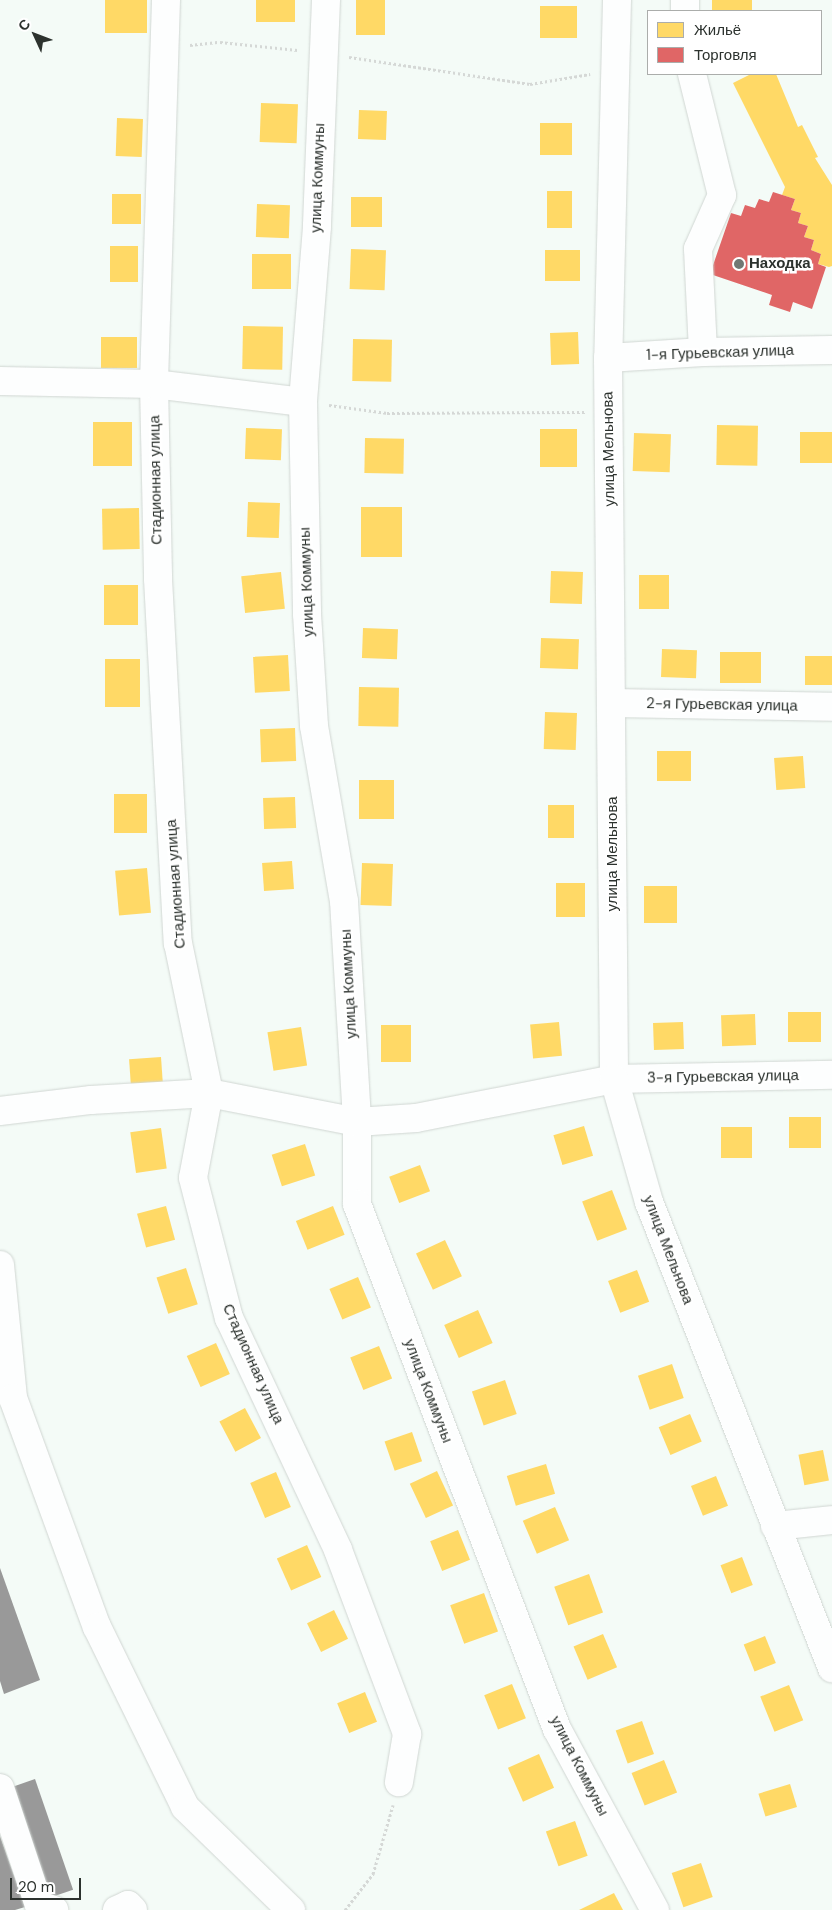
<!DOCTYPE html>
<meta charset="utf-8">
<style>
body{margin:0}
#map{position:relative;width:832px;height:1910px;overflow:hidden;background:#f4fbf7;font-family:"DM Sans",sans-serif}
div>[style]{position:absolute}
.homes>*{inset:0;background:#ffd966;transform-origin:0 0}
.shops>*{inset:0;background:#e06666}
.industry>*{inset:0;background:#999;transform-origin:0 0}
.path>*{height:3px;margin-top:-1.5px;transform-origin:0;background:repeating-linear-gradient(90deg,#d5d8d6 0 2.5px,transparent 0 5px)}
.roads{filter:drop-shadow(0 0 1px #d0d6d2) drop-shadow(0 0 1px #d0d6d2)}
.minor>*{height:28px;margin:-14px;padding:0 14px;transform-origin:14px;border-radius:14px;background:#fdfefe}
.major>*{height:28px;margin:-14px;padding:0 14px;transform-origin:14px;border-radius:14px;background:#fdfefe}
.dots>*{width:14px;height:14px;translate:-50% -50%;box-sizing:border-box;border:2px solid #fff;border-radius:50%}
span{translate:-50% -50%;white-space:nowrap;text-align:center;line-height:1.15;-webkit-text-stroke:5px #fff;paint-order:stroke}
.street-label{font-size:15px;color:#2c322e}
.poi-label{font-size:15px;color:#2c322e;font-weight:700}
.left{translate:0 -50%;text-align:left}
.legend{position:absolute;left:647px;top:10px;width:175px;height:65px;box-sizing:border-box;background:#fff;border:1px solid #abadab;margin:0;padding:6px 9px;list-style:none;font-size:15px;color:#2c322e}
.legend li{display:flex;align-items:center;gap:10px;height:25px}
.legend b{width:25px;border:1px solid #abadab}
.north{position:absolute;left:10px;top:10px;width:50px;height:50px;-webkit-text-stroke:4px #fff;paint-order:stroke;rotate:313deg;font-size:14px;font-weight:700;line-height:20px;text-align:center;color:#2c322e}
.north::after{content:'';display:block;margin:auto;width:18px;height:22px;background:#2c322e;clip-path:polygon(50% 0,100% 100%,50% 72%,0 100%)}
.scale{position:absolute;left:10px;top:1878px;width:71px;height:22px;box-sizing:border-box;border:2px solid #2c322e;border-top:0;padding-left:6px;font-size:15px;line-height:18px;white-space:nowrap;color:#2c322e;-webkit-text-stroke:4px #fff;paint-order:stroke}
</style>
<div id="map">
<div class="homes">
<div style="left:105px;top:0;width:42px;height:33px"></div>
<div style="left:256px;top:0;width:39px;height:22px"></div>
<div style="left:356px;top:0;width:29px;height:35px"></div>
<div style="left:712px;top:0;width:40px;height:11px"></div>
<div style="left:540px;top:6px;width:37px;height:32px"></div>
<div style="clip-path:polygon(751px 74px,776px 74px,798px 127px,802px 125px,818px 157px,815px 158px,832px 185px,832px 266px,829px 267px,818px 264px,821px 254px,811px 250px,814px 240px,804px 237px,808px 226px,798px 223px,801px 213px,791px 210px,795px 199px,782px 195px,785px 187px,733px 83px)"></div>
<div style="left:261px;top:103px;width:37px;height:39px;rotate:2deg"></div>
<div style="left:359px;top:110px;width:28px;height:29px;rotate:2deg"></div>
<div style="left:117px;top:118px;width:26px;height:38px;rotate:2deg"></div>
<div style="left:540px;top:123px;width:32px;height:32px"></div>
<div style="left:547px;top:191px;width:25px;height:37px"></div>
<div style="left:112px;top:194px;width:29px;height:30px"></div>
<div style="left:351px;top:197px;width:31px;height:30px"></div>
<div style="left:257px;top:204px;width:33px;height:33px;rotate:2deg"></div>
<div style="left:110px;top:246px;width:28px;height:36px"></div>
<div style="left:351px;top:249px;width:35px;height:40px;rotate:2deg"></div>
<div style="left:545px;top:250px;width:35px;height:31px"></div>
<div style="left:252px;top:254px;width:39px;height:35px"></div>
<div style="left:243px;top:326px;width:40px;height:43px;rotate:1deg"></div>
<div style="left:578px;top:332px;width:32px;height:28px;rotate:88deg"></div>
<div style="left:101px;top:337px;width:36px;height:31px"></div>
<div style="left:353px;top:339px;width:39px;height:42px;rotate:1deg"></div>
<div style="left:93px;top:422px;width:39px;height:44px"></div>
<div style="left:717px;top:425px;width:41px;height:40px;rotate:1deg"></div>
<div style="left:246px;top:428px;width:36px;height:31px;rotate:2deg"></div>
<div style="left:540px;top:429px;width:37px;height:38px"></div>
<div style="left:800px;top:432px;width:32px;height:31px"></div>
<div style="left:634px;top:433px;width:37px;height:38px;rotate:2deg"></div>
<div style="left:365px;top:438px;width:39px;height:35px;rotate:1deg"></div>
<div style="left:248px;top:502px;width:32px;height:35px;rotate:2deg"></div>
<div style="left:361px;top:507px;width:41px;height:50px"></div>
<div style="left:139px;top:508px;width:41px;height:37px;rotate:89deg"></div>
<div style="left:551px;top:571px;width:32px;height:32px;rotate:2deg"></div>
<div style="left:281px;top:572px;width:37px;height:40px;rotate:84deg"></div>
<div style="left:639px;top:575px;width:30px;height:34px"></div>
<div style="left:104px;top:585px;width:34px;height:40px"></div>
<div style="left:363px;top:628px;width:35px;height:30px;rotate:2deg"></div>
<div style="left:541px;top:638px;width:38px;height:30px;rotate:2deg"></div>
<div style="left:662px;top:649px;width:35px;height:28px;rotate:2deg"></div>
<div style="left:720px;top:652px;width:41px;height:31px"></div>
<div style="left:288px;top:655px;width:36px;height:35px;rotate:87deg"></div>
<div style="left:805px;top:656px;width:27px;height:29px"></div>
<div style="left:105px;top:659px;width:35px;height:48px"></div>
<div style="left:359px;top:687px;width:40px;height:39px;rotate:1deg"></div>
<div style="left:545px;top:712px;width:32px;height:37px;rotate:2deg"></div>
<div style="left:295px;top:728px;width:33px;height:35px;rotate:88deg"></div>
<div style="left:657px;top:751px;width:34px;height:30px"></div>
<div style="left:803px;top:756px;width:32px;height:29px;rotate:86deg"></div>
<div style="left:359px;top:780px;width:35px;height:39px"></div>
<div style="left:114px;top:794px;width:33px;height:39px"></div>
<div style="left:295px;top:797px;width:31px;height:32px;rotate:88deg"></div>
<div style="left:548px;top:805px;width:26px;height:33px"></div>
<div style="left:292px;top:861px;width:28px;height:30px;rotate:86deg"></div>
<div style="left:362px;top:863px;width:31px;height:42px;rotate:2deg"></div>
<div style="left:147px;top:868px;width:45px;height:32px;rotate:85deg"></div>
<div style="left:556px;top:883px;width:29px;height:34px"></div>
<div style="left:644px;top:886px;width:33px;height:37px"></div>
<div style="left:788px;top:1012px;width:33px;height:30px"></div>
<div style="left:755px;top:1014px;width:31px;height:34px;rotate:88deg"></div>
<div style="left:559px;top:1022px;width:34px;height:29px;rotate:85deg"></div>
<div style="left:683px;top:1022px;width:27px;height:30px;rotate:88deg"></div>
<div style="left:411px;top:1025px;width:37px;height:30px;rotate:90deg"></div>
<div style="left:301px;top:1027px;width:39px;height:34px;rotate:81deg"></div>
<div style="left:161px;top:1057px;width:26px;height:32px;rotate:86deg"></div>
<div style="left:821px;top:1117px;width:31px;height:32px;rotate:90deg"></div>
<div style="left:584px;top:1126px;width:31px;height:32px;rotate:73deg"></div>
<div style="left:721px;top:1127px;width:31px;height:31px"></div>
<div style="left:161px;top:1128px;width:41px;height:31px;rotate:82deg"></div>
<div style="left:305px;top:1144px;width:33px;height:35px;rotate:72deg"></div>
<div style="left:420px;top:1165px;width:28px;height:33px;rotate:69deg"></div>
<div style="left:612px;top:1190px;width:42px;height:32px;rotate:69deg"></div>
<div style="left:166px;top:1206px;width:35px;height:30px;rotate:75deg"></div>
<div style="left:333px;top:1206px;width:31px;height:40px;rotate:68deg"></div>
<div style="left:445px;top:1240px;width:40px;height:32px;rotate:65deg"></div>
<div style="left:186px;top:1268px;width:38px;height:31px;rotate:72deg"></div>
<div style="left:637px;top:1270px;width:34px;height:31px;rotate:69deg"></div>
<div style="left:358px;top:1277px;width:33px;height:31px;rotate:67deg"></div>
<div style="left:478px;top:1310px;width:36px;height:37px;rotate:66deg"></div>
<div style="left:216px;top:1343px;width:34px;height:32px;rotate:66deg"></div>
<div style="left:379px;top:1346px;width:35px;height:31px;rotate:68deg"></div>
<div style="left:672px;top:1364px;width:36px;height:36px;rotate:71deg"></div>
<div style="left:505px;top:1380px;width:36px;height:35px;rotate:71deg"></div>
<div style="left:245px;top:1408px;width:34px;height:29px;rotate:62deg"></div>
<div style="left:690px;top:1414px;width:30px;height:34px;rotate:67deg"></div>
<div style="left:412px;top:1432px;width:31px;height:29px;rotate:71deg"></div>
<div style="left:823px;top:1450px;width:31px;height:25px;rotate:79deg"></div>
<div style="left:546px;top:1464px;width:31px;height:41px;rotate:73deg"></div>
<div style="left:437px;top:1471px;width:38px;height:30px;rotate:65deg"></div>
<div style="left:276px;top:1472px;width:38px;height:28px;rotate:67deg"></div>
<div style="left:716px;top:1476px;width:32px;height:27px;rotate:68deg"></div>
<div style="left:555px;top:1507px;width:36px;height:35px;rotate:67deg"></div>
<div style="left:458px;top:1530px;width:32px;height:30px;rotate:68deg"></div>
<div style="left:307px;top:1545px;width:35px;height:33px;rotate:66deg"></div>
<div style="left:742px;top:1557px;width:30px;height:23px;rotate:69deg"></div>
<div style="left:589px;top:1574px;width:41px;height:37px;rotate:70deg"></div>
<div style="left:484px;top:1593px;width:41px;height:36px;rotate:70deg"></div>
<div style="left:334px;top:1610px;width:32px;height:30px;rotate:64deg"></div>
<div style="left:603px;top:1634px;width:36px;height:32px;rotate:67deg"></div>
<div style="left:765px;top:1636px;width:29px;height:23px;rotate:68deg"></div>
<div style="left:512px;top:1684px;width:37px;height:30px;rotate:68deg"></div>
<div style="left:789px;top:1685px;width:38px;height:31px;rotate:68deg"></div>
<div style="left:365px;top:1692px;width:32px;height:30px;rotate:68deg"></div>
<div style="left:642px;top:1721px;width:35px;height:28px;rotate:70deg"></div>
<div style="left:539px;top:1754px;width:37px;height:34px;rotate:66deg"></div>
<div style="left:664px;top:1760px;width:35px;height:35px;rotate:68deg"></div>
<div style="left:790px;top:1784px;width:24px;height:33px;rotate:73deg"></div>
<div style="left:575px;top:1821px;width:37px;height:31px;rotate:70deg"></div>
<div style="left:701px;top:1863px;width:36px;height:31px;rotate:71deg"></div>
<div style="clip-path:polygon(614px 1893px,623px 1910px,579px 1910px)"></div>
</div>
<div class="shops">
<div style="clip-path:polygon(773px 192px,795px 199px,791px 210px,801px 213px,798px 223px,808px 226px,804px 237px,814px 240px,811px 250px,821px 254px,818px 264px,826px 267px,812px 309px,793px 302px,790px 312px,769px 305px,772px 295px,710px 274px,731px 213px,741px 216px,745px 205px,755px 208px,759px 199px,769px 202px)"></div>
</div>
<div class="industry">
<div style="clip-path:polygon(0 1568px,40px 1680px,4px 1694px,0 1681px)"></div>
<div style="left:35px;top:1779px;width:117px;height:25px;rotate:71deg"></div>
<div style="clip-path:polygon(0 1836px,25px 1907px,15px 1910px,0 1910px)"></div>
</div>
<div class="path">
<div style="left:190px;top:45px;width:30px;rotate:-6deg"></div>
<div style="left:220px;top:42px;width:78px;rotate:5.9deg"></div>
<div style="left:349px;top:57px;width:183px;rotate:8.5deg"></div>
<div style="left:530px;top:84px;width:61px;rotate:-9.5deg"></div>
<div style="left:329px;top:405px;width:59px;rotate:7.9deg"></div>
<div style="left:387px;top:413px;width:198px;rotate:-0.3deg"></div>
<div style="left:345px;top:1910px;width:46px;rotate:-52.1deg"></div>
<div style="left:373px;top:1874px;width:72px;rotate:-73.8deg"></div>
</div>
<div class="roads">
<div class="minor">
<div style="left:166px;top:0;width:384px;rotate:91.8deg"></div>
<div style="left:154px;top:384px;width:195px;rotate:88.8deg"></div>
<div style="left:158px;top:579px;width:365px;rotate:86.9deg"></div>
<div style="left:178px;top:943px;width:153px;rotate:78.3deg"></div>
<div style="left:209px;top:1093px;width:86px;rotate:100.7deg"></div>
<div style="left:193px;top:1178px;width:145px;rotate:75.6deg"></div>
<div style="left:229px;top:1318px;width:256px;rotate:64.8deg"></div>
<div style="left:338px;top:1550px;width:197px;rotate:69.4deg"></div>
<div style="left:407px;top:1734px;width:49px;rotate:99.5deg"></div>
<div style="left:326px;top:0;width:227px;rotate:92.3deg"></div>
<div style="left:317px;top:227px;width:176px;rotate:94.6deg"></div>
<div style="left:303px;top:402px;width:212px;rotate:88.9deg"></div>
<div style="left:307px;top:614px;width:112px;rotate:86.4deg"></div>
<div style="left:314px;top:726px;width:178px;rotate:80.3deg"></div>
<div style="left:344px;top:901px;width:221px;rotate:86.6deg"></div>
<div style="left:357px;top:1122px;width:82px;rotate:90deg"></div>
<div style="left:357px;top:1204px;width:562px;rotate:69.15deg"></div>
<div style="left:557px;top:1729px;width:206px;rotate:61.6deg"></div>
<div style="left:685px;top:0;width:11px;rotate:90deg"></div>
<div style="left:692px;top:74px;width:125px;rotate:76.1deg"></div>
<div style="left:722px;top:195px;width:59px;rotate:114deg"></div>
<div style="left:698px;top:249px;width:103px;rotate:87.2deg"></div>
<div style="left:0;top:381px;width:154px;rotate:1.1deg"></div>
<div style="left:154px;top:384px;width:150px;rotate:6.9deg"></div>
<div style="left:612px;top:703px;width:220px;rotate:1deg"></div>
<div style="left:0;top:1111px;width:92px;rotate:-6.9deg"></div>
<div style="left:91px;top:1100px;width:118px;rotate:-3.4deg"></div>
<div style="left:209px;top:1093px;width:151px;rotate:11.1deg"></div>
<div style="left:357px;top:1122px;width:59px;rotate:-3.9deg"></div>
<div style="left:416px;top:1118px;width:202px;rotate:-11.1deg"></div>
<div style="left:614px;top:1079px;width:218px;rotate:-1.1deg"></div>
<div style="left:0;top:1265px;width:134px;rotate:84.4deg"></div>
<div style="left:13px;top:1398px;width:244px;rotate:69.9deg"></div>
<div style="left:97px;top:1627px;width:200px;rotate:63.9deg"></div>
<div style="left:185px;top:1807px;width:148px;rotate:44.2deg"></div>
<div style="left:775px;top:1526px;width:57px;rotate:-6deg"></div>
<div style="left:0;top:1788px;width:123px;rotate:71.6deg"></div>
<div style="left:39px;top:1905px;width:16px;rotate:18deg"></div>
<div style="left:117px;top:1910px;width:12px;rotate:-24deg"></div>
<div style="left:128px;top:1905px;width:7px;rotate:45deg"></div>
</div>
<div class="major">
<div style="left:617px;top:0;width:358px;rotate:91.4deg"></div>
<div style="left:608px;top:358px;width:721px;rotate:89.52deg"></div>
<div style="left:614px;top:1079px;width:128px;rotate:74.1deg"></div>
<div style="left:649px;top:1202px;width:501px;rotate:68.56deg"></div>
<div style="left:608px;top:358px;width:95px;rotate:-3.6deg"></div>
<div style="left:703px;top:352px;width:129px;rotate:-0.9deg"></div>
</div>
</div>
<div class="dots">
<div style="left:739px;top:264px;background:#727874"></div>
</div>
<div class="street-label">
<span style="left:318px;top:178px;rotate:-88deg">улица Коммуны</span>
<span style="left:720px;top:353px;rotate:-2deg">1-я Гурьевская улица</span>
<span style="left:609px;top:449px;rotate:-91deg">улица Мельнова</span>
<span style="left:156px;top:480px;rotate:-91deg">Стадионная улица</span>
<span style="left:307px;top:582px;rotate:-92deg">улица Коммуны</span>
<span style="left:722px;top:705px;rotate:1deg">2-я Гурьевская улица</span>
<span style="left:613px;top:854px;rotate:-90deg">улица Мельнова</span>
<span style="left:176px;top:884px;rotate:-94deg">Стадионная улица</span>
<span style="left:349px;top:984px;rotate:-93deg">улица Коммуны</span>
<span style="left:723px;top:1077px;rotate:-1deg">3-я Гурьевская улица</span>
<span style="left:668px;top:1250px;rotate:69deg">улица Мельнова</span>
<span style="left:253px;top:1364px;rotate:66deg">Стадионная улица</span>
<span style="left:428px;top:1391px;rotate:69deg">улица Коммуны</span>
<span style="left:579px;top:1766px;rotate:63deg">улица Коммуны</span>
</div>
<div class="poi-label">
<span class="left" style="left:749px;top:264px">Находка</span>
</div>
<ul class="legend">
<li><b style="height:14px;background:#ffd966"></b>Жильё</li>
<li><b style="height:14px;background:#e06666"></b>Торговля</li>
</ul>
<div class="north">С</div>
<div class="scale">20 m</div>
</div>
